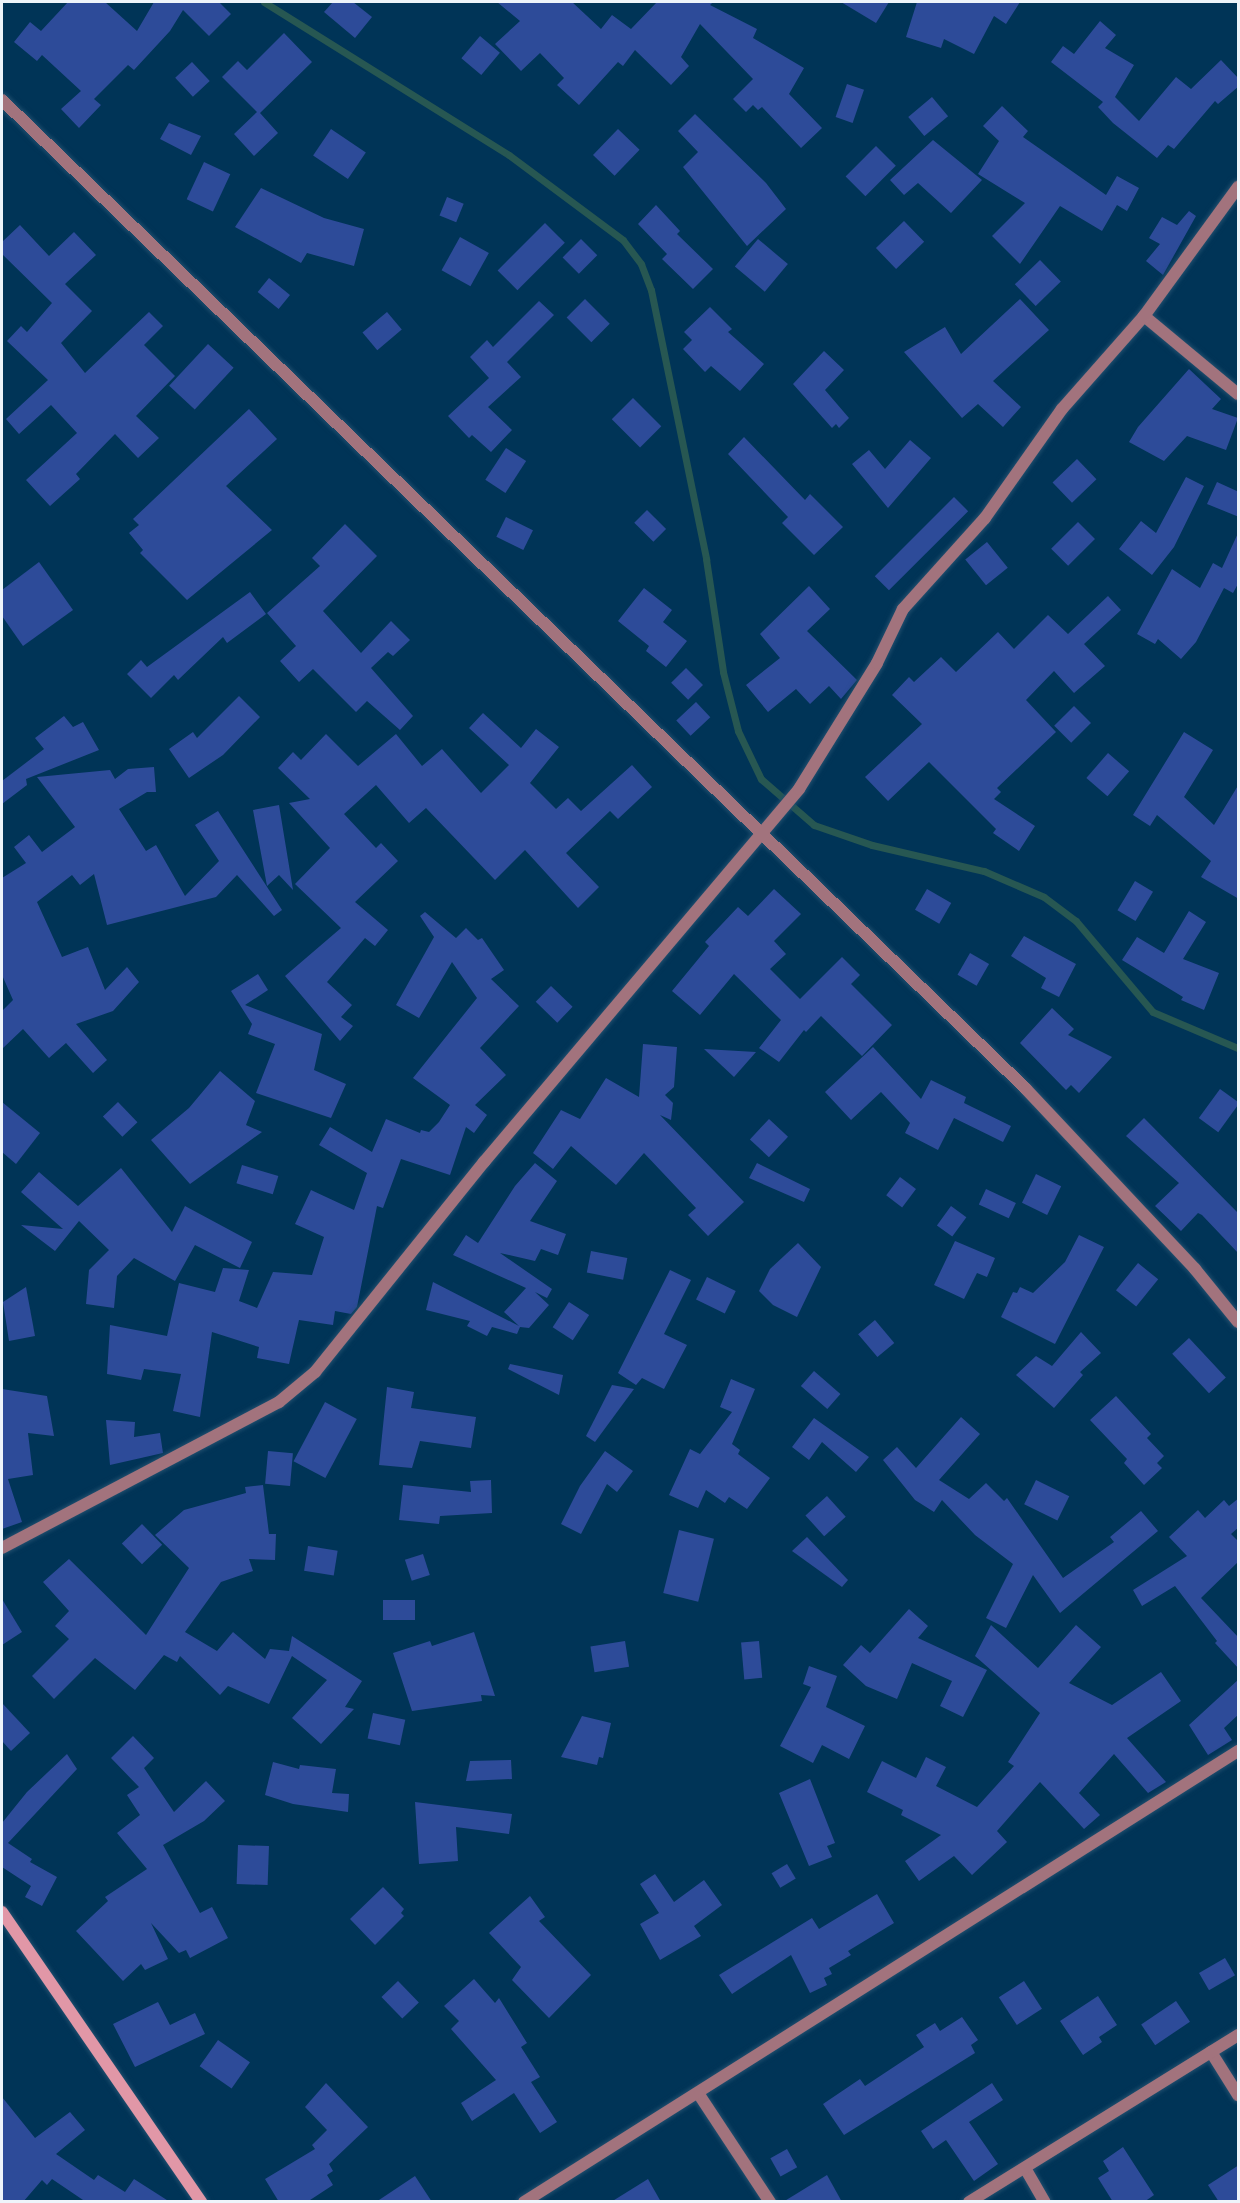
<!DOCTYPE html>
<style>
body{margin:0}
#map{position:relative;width:1240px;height:2203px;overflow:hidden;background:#003457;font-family:"Libre Baskerville",serif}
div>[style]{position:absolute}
.stream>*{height:7px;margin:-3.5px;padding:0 3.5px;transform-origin:3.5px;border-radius:3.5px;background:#275752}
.building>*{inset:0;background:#2d4b99;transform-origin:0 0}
.roads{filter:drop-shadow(0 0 2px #214f6e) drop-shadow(0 0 2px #214f6e)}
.street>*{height:12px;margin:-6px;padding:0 6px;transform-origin:6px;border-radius:6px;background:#a2737d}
.secondary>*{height:12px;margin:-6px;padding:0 6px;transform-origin:6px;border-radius:6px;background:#e197a7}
span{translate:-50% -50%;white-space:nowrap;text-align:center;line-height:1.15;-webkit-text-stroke:4.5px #021b2f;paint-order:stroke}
.frame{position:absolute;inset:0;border:3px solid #eef4fa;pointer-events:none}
</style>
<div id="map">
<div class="stream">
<div style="left:264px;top:2px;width:289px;rotate:32deg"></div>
<div style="left:509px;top:155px;width:142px;rotate:36.7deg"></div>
<div style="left:623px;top:240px;width:30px;rotate:53deg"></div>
<div style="left:641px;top:264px;width:28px;rotate:69deg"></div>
<div style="left:651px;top:290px;width:275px;rotate:78.4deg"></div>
<div style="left:706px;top:559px;width:114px;rotate:81.4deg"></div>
<div style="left:723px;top:672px;width:61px;rotate:75.7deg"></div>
<div style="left:738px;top:731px;width:53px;rotate:64.4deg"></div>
<div style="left:761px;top:779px;width:70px;rotate:41deg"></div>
<div style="left:814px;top:825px;width:61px;rotate:19deg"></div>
<div style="left:872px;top:845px;width:115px;rotate:13.1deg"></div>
<div style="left:984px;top:871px;width:65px;rotate:23.4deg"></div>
<div style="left:1044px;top:897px;width:40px;rotate:37deg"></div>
<div style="left:1076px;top:921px;width:119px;rotate:49.8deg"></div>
<div style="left:1153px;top:1012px;width:92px;rotate:23deg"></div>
</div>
<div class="building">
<div style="clip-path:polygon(68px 2px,105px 2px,137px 31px,154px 2px,219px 2px,231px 14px,209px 36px,183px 10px,170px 31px,134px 70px,128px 65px,94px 99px,101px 105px,79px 128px,61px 109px,81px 91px,42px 55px,37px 61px,14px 42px,30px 22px,41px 31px)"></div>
<div style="clip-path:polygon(333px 2px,353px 2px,372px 17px,355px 38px,324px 12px)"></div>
<div style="clip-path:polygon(497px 2px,572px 2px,601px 29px,612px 15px,631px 29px,657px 2px,713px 2px,710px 5px,757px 29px,753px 38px,804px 68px,789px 94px,822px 128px,801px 148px,762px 107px,758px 110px,753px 105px,746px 112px,733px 99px,753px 79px,700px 24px,681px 57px,689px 66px,671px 85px,635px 50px,623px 66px,618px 62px,579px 105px,557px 85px,564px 78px,540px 53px,521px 71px,495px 44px,520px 21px)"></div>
<div style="clip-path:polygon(841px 2px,889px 2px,876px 23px)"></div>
<div style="clip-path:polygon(917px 2px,1020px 2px,1006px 24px,994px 16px,974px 54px,944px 39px,941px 48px,906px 37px)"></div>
<div style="clip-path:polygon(1100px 21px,1116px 35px,1105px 48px,1134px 65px,1115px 97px,1139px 121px,1176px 77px,1191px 89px,1221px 60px,1239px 79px,1239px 86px,1218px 104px,1215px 101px,1174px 149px,1168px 145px,1157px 158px,1113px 123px,1098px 107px,1103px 102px,1051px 62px,1063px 46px,1074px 54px)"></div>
<div style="clip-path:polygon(284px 33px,312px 62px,260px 113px,278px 133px,254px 156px,234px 134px,257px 112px,222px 77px,238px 61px,247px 70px)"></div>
<div style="left:480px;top:36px;width:26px;height:29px;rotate:40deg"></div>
<div style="left:192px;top:62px;width:26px;height:23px;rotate:47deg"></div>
<div style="left:847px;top:84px;width:18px;height:35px;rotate:19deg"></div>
<div style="left:932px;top:97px;width:25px;height:31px;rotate:50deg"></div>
<div style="clip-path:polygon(1002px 106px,1028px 131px,1023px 137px,1106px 195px,1117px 176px,1139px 188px,1127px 211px,1117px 205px,1102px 231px,1060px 206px,1020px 264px,992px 236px,1025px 203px,978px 174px,999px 141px,983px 126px)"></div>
<div style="clip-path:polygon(695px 114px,766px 183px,786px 209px,747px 246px,683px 167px,698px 152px,678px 131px)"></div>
<div style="clip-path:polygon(169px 123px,201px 136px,191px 155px,160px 139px)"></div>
<div style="left:331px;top:129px;width:42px;height:32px;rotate:34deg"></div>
<div style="left:618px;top:129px;width:30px;height:36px;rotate:44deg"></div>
<div style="clip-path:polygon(933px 140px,982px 180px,951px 213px,918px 183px,904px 195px,890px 180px)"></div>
<div style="left:876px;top:146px;width:28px;height:43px;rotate:45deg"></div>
<div style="left:204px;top:162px;width:29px;height:41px;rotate:25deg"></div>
<div style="clip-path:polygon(261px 188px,324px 218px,364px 229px,354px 266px,307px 253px,301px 263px,235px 227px)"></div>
<div style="left:447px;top:197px;width:18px;height:20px;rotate:22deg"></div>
<div style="clip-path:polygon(656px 205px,680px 231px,677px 234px,713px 269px,693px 289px,662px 259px,667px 254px,638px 224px)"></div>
<div style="clip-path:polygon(1189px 211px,1196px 216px,1163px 275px,1146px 261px,1160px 244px,1149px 238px,1162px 217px,1177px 225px)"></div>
<div style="left:904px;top:221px;width:29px;height:39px;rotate:46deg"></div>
<div style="left:545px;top:223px;width:28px;height:67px;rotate:45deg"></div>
<div style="clip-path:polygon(20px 225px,49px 256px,74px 232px,96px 255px,65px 284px,92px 311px,61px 343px,85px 373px,149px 312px,163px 326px,144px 345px,175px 376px,136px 416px,159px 438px,138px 458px,115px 434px,76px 474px,80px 479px,50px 506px,26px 480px,77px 433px,51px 405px,19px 434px,6px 419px,48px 380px,7px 341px,21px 326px,27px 332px,52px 303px,2px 254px,2px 242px)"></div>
<div style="left:460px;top:237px;width:33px;height:38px;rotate:29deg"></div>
<div style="left:581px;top:239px;width:23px;height:26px;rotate:45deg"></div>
<div style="left:758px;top:239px;width:39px;height:36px;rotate:40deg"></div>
<div style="left:1040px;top:260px;width:30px;height:35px;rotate:46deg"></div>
<div style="left:269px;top:278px;width:27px;height:18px;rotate:39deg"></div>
<div style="left:585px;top:299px;width:35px;height:26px;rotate:45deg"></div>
<div style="clip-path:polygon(1020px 299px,1049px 330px,993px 381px,1021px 407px,1003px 427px,978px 404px,962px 418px,904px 352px,945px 327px,961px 354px)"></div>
<div style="clip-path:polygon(539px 301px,554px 315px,507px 362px,521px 377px,488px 407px,512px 430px,491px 452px,472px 435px,469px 438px,448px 416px,489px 378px,470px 357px,487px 340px,493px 347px)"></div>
<div style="clip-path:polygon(710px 307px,732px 329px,728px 332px,764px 364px,740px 391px,711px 366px,705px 372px,683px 349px,692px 340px,684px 332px)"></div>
<div style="left:387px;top:312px;width:23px;height:32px;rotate:50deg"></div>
<div style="left:208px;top:344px;width:35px;height:57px;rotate:43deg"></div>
<div style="clip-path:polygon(824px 351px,844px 370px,825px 390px,849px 418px,839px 428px,836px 424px,832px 428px,793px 384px)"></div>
<div style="clip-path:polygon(1189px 369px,1221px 399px,1212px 409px,1238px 418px,1226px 450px,1187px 436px,1164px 461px,1129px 442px,1138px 427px)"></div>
<div style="left:633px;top:398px;width:40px;height:30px;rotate:45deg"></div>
<div style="clip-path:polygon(249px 409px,277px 439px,226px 486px,272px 530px,187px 600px,140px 553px,143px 550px,129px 533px,139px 525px,133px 519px)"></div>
<div style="clip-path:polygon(744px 437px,805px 500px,810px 494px,843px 527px,814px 555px,782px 523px,788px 517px,728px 454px)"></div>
<div style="clip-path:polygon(910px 440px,931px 458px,888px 508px,852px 464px,869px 450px,885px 469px)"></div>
<div style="left:506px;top:448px;width:24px;height:38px;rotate:33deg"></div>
<div style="left:1077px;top:459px;width:28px;height:34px;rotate:46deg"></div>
<div style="clip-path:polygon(1186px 477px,1204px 486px,1174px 547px,1152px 575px,1119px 549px,1141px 521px,1156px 533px)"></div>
<div style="clip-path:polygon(1217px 482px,1239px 492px,1239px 517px,1207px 504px)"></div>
<div style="left:954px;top:497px;width:20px;height:112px;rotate:45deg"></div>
<div style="left:647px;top:510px;width:27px;height:18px;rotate:45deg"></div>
<div style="left:506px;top:517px;width:30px;height:22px;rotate:26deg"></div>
<div style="left:1078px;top:522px;width:24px;height:38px;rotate:45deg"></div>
<div style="clip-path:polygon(345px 524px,377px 556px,323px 611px,361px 653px,391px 621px,410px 640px,393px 656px,388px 652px,371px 668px,413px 716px,400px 730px,367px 701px,356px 712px,313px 669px,299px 682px,280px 661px,296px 646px,267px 613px,320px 566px,312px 558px)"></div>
<div style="clip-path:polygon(1239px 531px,1239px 582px,1233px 593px,1224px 588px,1196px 642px,1181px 659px,1158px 639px,1155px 644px,1137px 634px,1172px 569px,1200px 588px,1213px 563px,1222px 568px)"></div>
<div style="left:987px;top:542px;width:33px;height:28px;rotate:51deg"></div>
<div style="clip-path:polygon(39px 562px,73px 610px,23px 646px,2px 616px,2px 590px)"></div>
<div style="clip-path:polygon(809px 586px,830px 609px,807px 631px,857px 680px,841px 699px,829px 686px,810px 704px,796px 689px,768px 712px,746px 685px,780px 658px,760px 634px)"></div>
<div style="clip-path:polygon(644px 588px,672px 610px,663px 622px,687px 641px,666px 667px,646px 651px,649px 646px,618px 621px)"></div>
<div style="clip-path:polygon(250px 592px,266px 614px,227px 643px,223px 637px,178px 680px,174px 675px,151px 698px,127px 674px,141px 660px,147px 667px)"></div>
<div style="clip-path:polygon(1108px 596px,1121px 610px,1084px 644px,1105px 666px,1074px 693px,1054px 671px,1026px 700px,1056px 732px,997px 788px,1001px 792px,994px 799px,1035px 826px,1019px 851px,993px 833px,996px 829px,929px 762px,888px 801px,865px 777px,922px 724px,892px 695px,909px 677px,914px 682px,941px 657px,956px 672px,998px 632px,1014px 649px,1048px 615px,1068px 634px)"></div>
<div style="left:686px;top:668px;width:24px;height:21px;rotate:45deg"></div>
<div style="clip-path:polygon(239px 696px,260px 717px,223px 755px,189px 778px,169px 749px,193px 732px,197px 738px)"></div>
<div style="left:696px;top:702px;width:21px;height:27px;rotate:47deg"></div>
<div style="left:1074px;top:706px;width:24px;height:28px;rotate:45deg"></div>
<div style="clip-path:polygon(483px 713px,521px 748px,536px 729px,559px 747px,530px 783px,556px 809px,568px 798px,581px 811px,632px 765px,652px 787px,618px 819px,610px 811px,566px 853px,599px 887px,578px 908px,525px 850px,495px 880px,426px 808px,409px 823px,376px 785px,344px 814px,376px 848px,381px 843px,398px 861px,355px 902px,388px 930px,375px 946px,365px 938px,327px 982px,352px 1005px,341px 1017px,353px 1026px,340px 1041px,285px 976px,341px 928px,295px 884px,330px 848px,289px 803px,310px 799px,278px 768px,293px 752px,301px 760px,326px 734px,358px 766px,396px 734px,422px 766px,442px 749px,481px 793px,509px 765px,469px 728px)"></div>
<div style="clip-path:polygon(64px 716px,73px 727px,83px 722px,99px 750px,26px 779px,27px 785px,2px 804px,2px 781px,44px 749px,35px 738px)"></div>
<div style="clip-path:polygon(1184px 732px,1213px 750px,1184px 797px,1214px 825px,1239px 784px,1239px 899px,1201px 877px,1211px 861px,1157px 815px,1150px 826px,1133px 815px)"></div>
<div style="left:1108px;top:753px;width:28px;height:33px;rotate:41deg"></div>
<div style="clip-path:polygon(154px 767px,156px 792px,147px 792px,119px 809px,146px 851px,156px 845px,185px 896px,219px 861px,195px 825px,218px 811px,282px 910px,274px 916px,237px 875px,216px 897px,107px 925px,94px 874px,80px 885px,72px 875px,37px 902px,62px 957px,88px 947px,105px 990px,127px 967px,139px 982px,113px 1011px,76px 1024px,107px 1060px,93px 1073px,66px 1043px,49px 1058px,23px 1029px,2px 1049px,2px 1011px,13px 1000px,2px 975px,2px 878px,26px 863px,14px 847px,29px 835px,42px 852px,75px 827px,37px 777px,110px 770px,115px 779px,128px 769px)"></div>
<div style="clip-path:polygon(279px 805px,293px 890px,279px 875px,267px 886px,253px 810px)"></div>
<div style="left:1135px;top:881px;width:21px;height:34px;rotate:31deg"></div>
<div style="clip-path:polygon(774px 889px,801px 914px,774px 941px,786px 954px,770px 969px,800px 999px,842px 957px,860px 975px,851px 984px,892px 1025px,862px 1056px,821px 1016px,806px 1032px,804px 1030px,779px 1062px,759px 1048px,781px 1020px,734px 974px,700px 1015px,672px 991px,709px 946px,705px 942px,738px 907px,748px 916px)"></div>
<div style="left:927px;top:889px;width:28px;height:24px;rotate:30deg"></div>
<div style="clip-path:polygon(1189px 911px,1206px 922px,1183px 959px,1219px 973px,1204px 1010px,1181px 1000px,1183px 997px,1122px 960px,1137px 937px,1164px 953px)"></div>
<div style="clip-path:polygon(425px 912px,456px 938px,466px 928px,478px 940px,482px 938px,504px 970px,491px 979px,519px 1006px,480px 1048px,506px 1075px,475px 1105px,487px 1115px,474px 1133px,466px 1127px,450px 1175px,401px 1159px,383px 1208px,377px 1206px,357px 1307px,351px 1314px,335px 1311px,333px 1325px,299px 1320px,289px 1364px,257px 1358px,259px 1347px,212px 1332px,200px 1417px,173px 1411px,181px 1374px,144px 1369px,141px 1380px,107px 1374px,110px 1325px,167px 1336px,179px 1283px,215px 1292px,223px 1268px,249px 1270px,239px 1301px,257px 1308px,273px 1272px,312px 1275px,324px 1237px,295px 1224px,311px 1190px,354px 1210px,367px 1173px,319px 1145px,330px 1127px,372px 1152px,386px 1119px,420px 1133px,421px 1130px,429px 1132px,439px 1122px,450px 1105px,413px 1078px,477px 998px,452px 962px,419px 1018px,396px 1005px,434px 937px,420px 916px)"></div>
<div style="clip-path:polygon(1024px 936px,1076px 964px,1059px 997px,1041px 988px,1046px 978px,1011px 956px)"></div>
<div style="left:970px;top:953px;width:22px;height:25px;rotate:30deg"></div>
<div style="clip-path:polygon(258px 974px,268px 990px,245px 1005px,322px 1034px,314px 1070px,346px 1084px,331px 1118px,256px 1093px,275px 1044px,248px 1034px,252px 1024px,231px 991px)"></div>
<div style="left:551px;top:986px;width:30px;height:22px;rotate:44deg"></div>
<div style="clip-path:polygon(1052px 1008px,1074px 1029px,1068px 1035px,1112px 1057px,1079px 1093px,1071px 1085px,1066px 1090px,1020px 1043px)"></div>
<div style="clip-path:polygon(643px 1044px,677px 1047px,674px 1087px,665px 1095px,673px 1103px,671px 1120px,660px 1115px,744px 1202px,708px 1236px,688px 1215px,696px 1208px,644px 1153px,616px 1185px,571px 1146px,553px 1169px,533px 1153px,561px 1110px,580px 1119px,606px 1078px,639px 1097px)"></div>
<div style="clip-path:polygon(873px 1047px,921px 1099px,931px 1080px,966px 1097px,964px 1103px,1011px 1126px,1003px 1142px,954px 1118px,938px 1150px,905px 1133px,910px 1123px,881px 1092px,851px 1120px,825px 1092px)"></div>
<div style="clip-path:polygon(704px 1049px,756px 1052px,734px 1077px)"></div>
<div style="clip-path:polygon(220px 1071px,255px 1101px,246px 1125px,262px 1132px,190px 1184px,151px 1140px,189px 1108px)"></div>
<div style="left:1220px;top:1089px;width:24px;height:36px;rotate:36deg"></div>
<div style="clip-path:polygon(2px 1102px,40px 1133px,16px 1164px,2px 1152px)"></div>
<div style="left:118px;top:1102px;width:28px;height:21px;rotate:46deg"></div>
<div style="clip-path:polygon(1144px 1118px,1239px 1214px,1239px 1254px,1202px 1215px,1198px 1213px,1181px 1231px,1155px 1206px,1179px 1183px,1126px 1136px)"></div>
<div style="left:769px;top:1119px;width:26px;height:28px;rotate:43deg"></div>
<div style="clip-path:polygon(535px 1163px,557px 1181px,530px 1221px,566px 1234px,558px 1255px,541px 1249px,535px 1261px,500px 1253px,552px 1289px,547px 1298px,535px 1292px,549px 1305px,529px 1328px,520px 1327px,517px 1334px,492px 1327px,487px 1336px,467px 1326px,470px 1321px,426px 1310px,433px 1282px,519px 1326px,504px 1312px,526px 1288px,453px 1255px,466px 1235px,478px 1243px,515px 1186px)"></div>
<div style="clip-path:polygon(757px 1163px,810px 1189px,804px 1202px,749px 1178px)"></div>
<div style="left:242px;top:1165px;width:38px;height:19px;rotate:17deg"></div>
<div style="clip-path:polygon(121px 1168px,172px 1232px,185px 1206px,252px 1242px,240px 1268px,195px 1245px,175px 1281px,134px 1258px,117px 1276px,114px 1308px,86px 1304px,89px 1270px,109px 1250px,79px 1221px,55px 1251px,21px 1225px,63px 1229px,21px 1192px,39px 1172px,78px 1206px)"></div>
<div style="left:1036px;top:1174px;width:28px;height:32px;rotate:26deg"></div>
<div style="left:900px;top:1177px;width:20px;height:23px;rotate:37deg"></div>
<div style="left:986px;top:1189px;width:33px;height:17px;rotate:25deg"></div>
<div style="left:951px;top:1206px;width:19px;height:24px;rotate:36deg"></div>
<div style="clip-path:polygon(1079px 1235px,1104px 1247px,1055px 1344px,1001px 1317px,1013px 1292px,1017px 1293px,1020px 1287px,1033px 1293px,1065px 1262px)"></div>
<div style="clip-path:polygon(955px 1241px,995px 1258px,987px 1277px,977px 1273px,964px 1299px,934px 1285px)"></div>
<div style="clip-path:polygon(798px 1243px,821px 1267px,797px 1317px,773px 1305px,759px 1291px,770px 1269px)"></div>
<div style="left:591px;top:1251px;width:37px;height:22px;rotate:11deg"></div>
<div style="left:1138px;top:1263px;width:26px;height:35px;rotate:39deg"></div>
<div style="clip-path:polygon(670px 1270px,691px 1280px,664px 1334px,687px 1345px,664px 1389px,642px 1378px,636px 1385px,618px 1373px)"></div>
<div style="left:707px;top:1277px;width:32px;height:25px;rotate:26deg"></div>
<div style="clip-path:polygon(26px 1287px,35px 1336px,9px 1341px,3px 1302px)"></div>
<div style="left:569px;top:1302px;width:24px;height:30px;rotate:33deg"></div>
<div style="left:875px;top:1320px;width:30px;height:22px;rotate:50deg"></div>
<div style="clip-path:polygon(1081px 1332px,1101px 1353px,1080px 1372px,1083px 1375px,1054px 1408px,1016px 1375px,1036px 1356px,1052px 1366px)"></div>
<div style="left:1189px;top:1338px;width:54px;height:23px;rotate:47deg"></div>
<div style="clip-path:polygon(510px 1364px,563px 1375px,559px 1395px,508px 1369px)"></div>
<div style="left:814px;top:1371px;width:35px;height:20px;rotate:41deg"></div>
<div style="clip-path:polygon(731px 1379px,755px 1389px,732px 1444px,740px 1450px,738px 1454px,770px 1478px,747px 1509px,729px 1497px,725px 1503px,706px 1490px,698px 1508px,669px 1495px,690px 1449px,700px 1454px,732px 1412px,720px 1407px)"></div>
<div style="clip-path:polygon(612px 1385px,634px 1389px,595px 1442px,586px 1436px)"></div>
<div style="clip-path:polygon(387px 1387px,414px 1392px,411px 1408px,476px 1417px,471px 1448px,420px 1441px,412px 1468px,379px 1465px)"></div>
<div style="clip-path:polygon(2px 1389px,47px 1396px,54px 1436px,28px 1433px,33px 1475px,8px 1479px,22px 1522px,2px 1529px)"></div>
<div style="clip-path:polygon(1116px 1396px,1151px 1434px,1147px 1438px,1164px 1456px,1157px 1463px,1162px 1468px,1144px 1485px,1124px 1463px,1127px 1459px,1090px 1420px)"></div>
<div style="left:325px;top:1402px;width:36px;height:67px;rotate:28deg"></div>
<div style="clip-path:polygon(961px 1417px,980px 1434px,939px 1480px,969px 1499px,986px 1483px,1004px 1501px,1007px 1498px,1063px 1578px,1114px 1542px,1110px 1537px,1141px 1511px,1158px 1531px,1060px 1613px,1033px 1575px,1006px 1628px,986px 1618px,1013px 1564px,975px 1535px,942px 1500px,934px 1512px,915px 1500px,883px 1460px,897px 1447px,916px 1468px)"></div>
<div style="clip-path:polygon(814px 1418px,869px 1457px,856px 1472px,822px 1442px,809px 1460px,792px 1447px)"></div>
<div style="clip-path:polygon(106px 1420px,135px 1422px,134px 1437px,160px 1433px,163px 1453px,110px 1465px)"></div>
<div style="left:268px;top:1451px;width:25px;height:33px;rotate:5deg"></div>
<div style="clip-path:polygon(605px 1451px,633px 1471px,617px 1492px,607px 1484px,581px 1534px,561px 1524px,580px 1486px)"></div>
<div style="clip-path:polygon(491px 1480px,492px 1513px,440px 1516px,439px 1524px,399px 1520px,403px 1485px,471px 1492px,470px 1481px)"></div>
<div style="left:1036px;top:1480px;width:37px;height:27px;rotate:26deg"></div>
<div style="clip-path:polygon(263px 1485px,269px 1534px,276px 1534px,275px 1560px,249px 1559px,253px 1571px,221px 1582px,185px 1632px,217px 1651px,233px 1632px,265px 1659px,270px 1649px,289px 1651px,292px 1636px,362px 1681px,345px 1707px,354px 1709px,321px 1744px,292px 1718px,327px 1680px,292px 1656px,269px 1704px,228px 1686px,220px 1695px,180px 1656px,177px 1662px,164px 1655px,135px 1690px,95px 1658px,54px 1699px,32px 1676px,69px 1639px,55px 1626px,69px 1611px,43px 1582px,69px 1559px,146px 1635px,189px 1568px,155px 1535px,184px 1510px,246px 1493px,245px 1487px)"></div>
<div style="left:827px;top:1496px;width:28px;height:29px;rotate:48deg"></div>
<div style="clip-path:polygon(1239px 1498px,1239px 1527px,1231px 1534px,1239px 1542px,1239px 1561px,1201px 1598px,1239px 1638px,1239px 1669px,1215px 1643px,1217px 1641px,1175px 1586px,1142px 1606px,1133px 1590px,1187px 1556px,1169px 1537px,1198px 1510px,1205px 1518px,1224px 1500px,1229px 1506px)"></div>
<div style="left:142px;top:1524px;width:29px;height:28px;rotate:46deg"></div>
<div style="left:679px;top:1530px;width:36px;height:65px;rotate:14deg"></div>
<div style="clip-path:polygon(807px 1537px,848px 1580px,842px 1587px,792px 1551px)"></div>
<div style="left:308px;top:1546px;width:30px;height:25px;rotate:9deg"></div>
<div style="left:423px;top:1554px;width:22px;height:19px;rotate:72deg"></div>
<div style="clip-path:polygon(2px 1599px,22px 1632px,2px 1645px)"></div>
<div style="left:415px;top:1600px;width:20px;height:32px;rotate:90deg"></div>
<div style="clip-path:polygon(909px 1609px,928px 1626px,918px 1638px,987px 1670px,963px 1717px,940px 1706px,952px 1681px,912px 1663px,897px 1699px,866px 1686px,843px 1665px,861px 1645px,870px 1653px)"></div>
<div style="clip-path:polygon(991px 1625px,1038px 1668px,1076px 1625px,1101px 1647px,1069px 1683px,1112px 1705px,1161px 1672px,1181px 1701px,1127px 1738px,1166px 1782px,1148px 1793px,1114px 1754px,1079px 1793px,1100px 1815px,1084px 1829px,1040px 1782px,997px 1831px,1007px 1842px,972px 1875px,954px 1856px,919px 1881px,905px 1861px,941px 1835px,901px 1815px,903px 1810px,867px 1792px,882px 1761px,916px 1778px,926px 1757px,946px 1767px,936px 1786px,977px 1807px,1014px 1766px,1008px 1762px,1040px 1713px,975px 1656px)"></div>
<div style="clip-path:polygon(474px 1632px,495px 1696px,481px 1695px,482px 1701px,412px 1711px,393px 1653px,430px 1641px,432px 1646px)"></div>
<div style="left:625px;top:1641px;width:26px;height:35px;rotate:81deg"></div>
<div style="left:759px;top:1641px;width:37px;height:18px;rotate:85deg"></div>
<div style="clip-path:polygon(809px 1666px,837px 1676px,826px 1707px,865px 1726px,849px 1759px,822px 1745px,813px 1763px,780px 1746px,811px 1687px,803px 1684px)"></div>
<div style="clip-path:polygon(1239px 1679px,1239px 1714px,1224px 1728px,1232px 1740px,1208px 1755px,1189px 1725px)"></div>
<div style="clip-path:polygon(2px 1703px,30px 1733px,11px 1751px,2px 1741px)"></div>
<div style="left:373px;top:1713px;width:33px;height:26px;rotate:12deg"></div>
<div style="clip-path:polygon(582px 1716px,611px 1723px,603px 1758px,599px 1757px,597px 1765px,561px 1757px)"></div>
<div style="clip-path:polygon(133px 1736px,154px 1758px,144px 1768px,174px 1812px,206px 1781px,225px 1801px,204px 1821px,163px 1845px,200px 1913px,212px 1907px,228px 1938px,190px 1958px,186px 1950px,179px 1953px,151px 1923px,168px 1959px,145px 1970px,141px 1964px,123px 1981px,76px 1931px,108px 1901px,105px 1897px,147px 1869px,117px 1833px,140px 1815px,127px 1795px,139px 1787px,111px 1758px)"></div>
<div style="clip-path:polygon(67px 1754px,77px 1769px,8px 1843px,32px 1859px,30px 1862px,57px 1877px,42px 1906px,25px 1897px,31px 1886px,2px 1867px,2px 1823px,27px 1792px)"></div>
<div style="clip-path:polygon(511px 1760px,512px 1779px,466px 1781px,470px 1761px)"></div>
<div style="clip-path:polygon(273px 1762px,299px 1769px,300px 1765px,336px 1769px,332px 1793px,349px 1794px,348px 1812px,293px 1804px,265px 1795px)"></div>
<div style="clip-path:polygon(810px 1779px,835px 1843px,827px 1846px,832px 1857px,809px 1866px,779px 1793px)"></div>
<div style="clip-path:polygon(415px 1802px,512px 1814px,509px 1834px,456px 1827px,458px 1861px,419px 1864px)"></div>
<div style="left:238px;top:1845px;width:31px;height:39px;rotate:2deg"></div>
<div style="left:787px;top:1864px;width:17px;height:18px;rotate:59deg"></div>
<div style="clip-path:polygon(655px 1874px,674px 1902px,704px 1880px,722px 1905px,694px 1926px,701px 1936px,660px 1960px,640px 1924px,659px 1913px,640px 1884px)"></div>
<div style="clip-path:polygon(383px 1887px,404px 1909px,401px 1913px,404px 1916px,375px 1945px,350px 1919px)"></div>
<div style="clip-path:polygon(877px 1894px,894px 1923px,848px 1951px,851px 1955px,829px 1968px,832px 1974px,824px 1978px,827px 1985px,810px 1993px,791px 1955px,732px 1994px,719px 1975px,812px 1918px,819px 1929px)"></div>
<div style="clip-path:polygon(530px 1896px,545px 1917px,539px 1921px,591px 1975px,549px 2018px,512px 1980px,521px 1967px,489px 1933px)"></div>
<div style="left:1225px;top:1958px;width:20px;height:30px;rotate:60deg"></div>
<div style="clip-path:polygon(474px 1979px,495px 2003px,499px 1998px,527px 2043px,521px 2047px,540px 2077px,531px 2082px,557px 2122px,540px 2133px,514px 2093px,472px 2121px,461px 2103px,496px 2080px,451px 2029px,459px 2021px,444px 2006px)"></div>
<div style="left:398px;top:1981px;width:30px;height:23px;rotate:46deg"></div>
<div style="left:1024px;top:1981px;width:33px;height:30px;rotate:57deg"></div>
<div style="clip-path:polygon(1098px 1996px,1117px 2025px,1099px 2037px,1102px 2042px,1083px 2055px,1060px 2021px)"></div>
<div style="left:1176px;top:2001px;width:25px;height:42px;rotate:56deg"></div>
<div style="clip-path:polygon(158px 2002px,170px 2025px,195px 2013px,205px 2034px,135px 2067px,113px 2024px)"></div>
<div style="clip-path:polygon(962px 2017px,978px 2040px,971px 2045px,975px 2053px,844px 2135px,823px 2104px,860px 2079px,865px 2086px,924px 2047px,916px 2035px,935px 2023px,940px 2031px)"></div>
<div style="left:218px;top:2040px;width:39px;height:32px;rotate:35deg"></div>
<div style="clip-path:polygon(326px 2083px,368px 2127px,329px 2164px,333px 2171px,327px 2175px,333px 2185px,307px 2202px,279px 2202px,265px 2179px,315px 2149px,312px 2145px,327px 2130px,305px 2107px)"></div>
<div style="clip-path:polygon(992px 2083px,1003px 2100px,969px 2122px,998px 2164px,974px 2181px,946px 2140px,933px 2149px,921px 2131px)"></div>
<div style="clip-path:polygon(2px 2097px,35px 2138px,70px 2112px,85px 2130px,56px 2154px,94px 2180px,98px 2175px,125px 2192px,134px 2179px,170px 2202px,86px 2202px,52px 2179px,47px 2185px,42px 2180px,23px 2202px,2px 2202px)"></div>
<div style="clip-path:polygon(1123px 2147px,1154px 2195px,1144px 2202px,1113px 2202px,1098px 2178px,1109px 2171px,1103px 2161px)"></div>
<div style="left:787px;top:2149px;width:21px;height:19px;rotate:61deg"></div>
<div style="clip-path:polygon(1239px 2165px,1239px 2202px,1219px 2202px,1208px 2185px)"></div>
<div style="clip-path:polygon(827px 2175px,842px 2202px,783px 2202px)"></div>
<div style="clip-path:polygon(415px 2176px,432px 2202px,376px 2202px)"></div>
<div style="clip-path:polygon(648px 2179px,661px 2202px,611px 2202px)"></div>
</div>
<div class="roads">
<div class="street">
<div style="left:2px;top:100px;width:1424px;rotate:44deg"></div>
<div style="left:1026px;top:1089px;width:247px;rotate:46.8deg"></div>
<div style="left:1195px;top:1269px;width:68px;rotate:50.9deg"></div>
<div style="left:1144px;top:316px;width:122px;rotate:39.7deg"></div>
<div style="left:2px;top:1548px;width:313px;rotate:-27.8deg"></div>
<div style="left:279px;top:1402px;width:47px;rotate:-39.8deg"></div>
<div style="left:315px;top:1372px;width:270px;rotate:-51.2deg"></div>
<div style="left:484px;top:1162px;width:488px;rotate:-49.8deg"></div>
<div style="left:799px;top:789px;width:148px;rotate:-58.2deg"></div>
<div style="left:877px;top:663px;width:60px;rotate:-64.3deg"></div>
<div style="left:903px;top:609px;width:122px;rotate:-48deg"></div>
<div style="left:985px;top:518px;width:133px;rotate:-54.8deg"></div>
<div style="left:1062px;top:409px;width:124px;rotate:-48.6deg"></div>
<div style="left:1144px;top:316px;width:160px;rotate:-53.9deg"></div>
<div style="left:1211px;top:2052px;width:51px;rotate:57.9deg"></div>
<div style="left:698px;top:2093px;width:131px;rotate:56.6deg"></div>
<div style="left:1025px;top:2168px;width:39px;rotate:60deg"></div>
<div style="left:524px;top:2202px;width:845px;rotate:-32.28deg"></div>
<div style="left:969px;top:2202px;width:317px;rotate:-31.8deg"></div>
</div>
<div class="secondary">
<div style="left:2px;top:1912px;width:352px;rotate:55.5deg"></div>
</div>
</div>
<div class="frame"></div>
</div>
